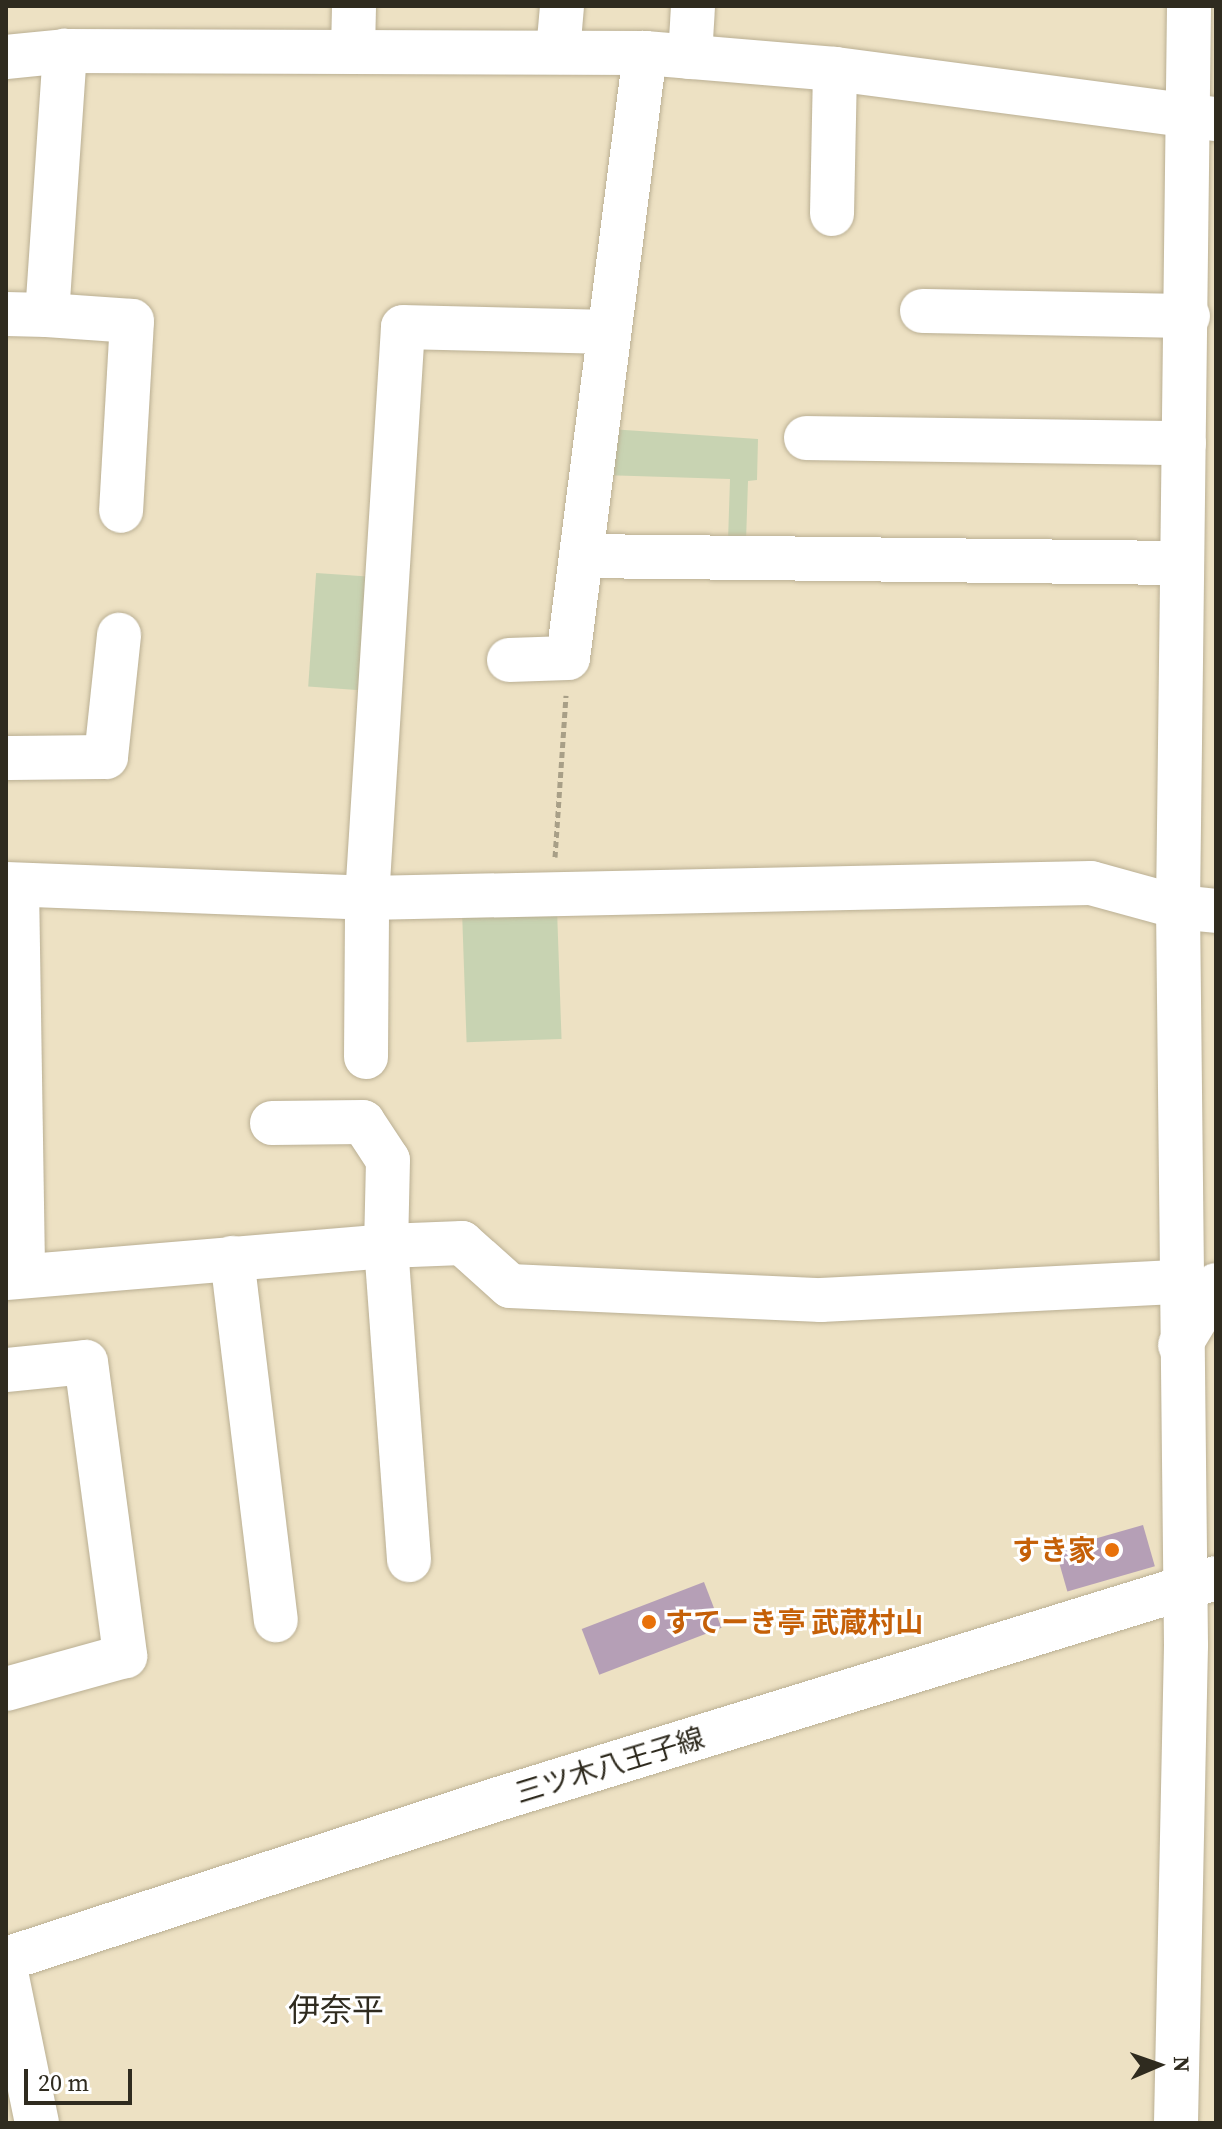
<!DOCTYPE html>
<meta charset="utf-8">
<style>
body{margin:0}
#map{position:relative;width:1222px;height:2129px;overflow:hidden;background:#ede1c3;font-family:"Source Serif 4","Noto Sans JP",serif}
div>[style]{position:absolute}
.green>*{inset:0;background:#c8d3b2;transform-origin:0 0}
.building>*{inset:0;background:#b59fb6;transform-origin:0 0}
.path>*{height:5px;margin-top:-2.5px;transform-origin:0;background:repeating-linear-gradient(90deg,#a89f87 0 6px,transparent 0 10px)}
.roads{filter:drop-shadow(0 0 2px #baaf93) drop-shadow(0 0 2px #baaf93)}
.minor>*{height:44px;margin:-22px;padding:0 22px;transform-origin:22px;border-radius:22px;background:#fff}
.major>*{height:44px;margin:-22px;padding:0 22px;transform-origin:22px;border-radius:22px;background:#fff}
.dots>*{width:22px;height:22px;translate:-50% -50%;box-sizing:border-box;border:4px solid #fff;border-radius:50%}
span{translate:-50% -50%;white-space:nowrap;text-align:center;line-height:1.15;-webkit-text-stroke:6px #fff;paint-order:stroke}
.food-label{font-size:28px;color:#c56008;font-weight:700}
.right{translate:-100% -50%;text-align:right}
.left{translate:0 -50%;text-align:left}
.street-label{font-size:28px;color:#2f2b1f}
.quarter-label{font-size:32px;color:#2f2b1f}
.frame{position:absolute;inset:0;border:8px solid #2f2b1f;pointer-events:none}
.north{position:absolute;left:1118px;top:2025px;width:80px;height:80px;-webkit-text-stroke:6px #fff;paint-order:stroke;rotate:88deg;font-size:22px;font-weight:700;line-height:32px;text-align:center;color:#2f2b1f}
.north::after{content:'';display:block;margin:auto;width:28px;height:36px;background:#2f2b1f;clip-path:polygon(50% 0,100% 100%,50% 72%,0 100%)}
.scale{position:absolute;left:24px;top:2069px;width:108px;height:36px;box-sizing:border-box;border:4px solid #2f2b1f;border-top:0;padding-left:10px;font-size:24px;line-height:28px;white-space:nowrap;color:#2f2b1f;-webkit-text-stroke:6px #fff;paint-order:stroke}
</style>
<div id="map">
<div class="green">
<div style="clip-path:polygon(610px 429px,758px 439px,757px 480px,748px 481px,746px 542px,728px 541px,730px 479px,602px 475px)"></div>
<div style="left:375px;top:577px;width:114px;height:59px;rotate:94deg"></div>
<div style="left:557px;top:909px;width:130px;height:95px;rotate:88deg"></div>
</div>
<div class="building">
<div style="left:1143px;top:1525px;width:43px;height:91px;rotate:74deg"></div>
<div style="left:704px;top:1582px;width:49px;height:131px;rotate:69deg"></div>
</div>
<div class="path">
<div style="left:555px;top:857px;width:162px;rotate:-86.1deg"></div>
</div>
<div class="roads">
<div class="minor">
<div style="left:353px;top:51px;width:45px;rotate:-88.7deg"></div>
<div style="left:558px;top:52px;width:46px;rotate:-85deg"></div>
<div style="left:6px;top:57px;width:59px;rotate:-5.8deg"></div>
<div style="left:65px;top:51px;width:580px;rotate:0.2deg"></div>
<div style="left:645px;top:53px;width:191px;rotate:4.8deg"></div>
<div style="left:835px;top:69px;width:384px;rotate:7.5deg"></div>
<div style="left:690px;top:57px;width:51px;rotate:-86.6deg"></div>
<div style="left:832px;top:214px;width:145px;rotate:-88.8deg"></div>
<div style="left:922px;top:311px;width:266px;rotate:1.1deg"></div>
<div style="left:6px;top:314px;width:41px;rotate:1.4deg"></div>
<div style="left:47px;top:315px;width:265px;rotate:-86.1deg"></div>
<div style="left:47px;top:315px;width:85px;rotate:4deg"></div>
<div style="left:132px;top:321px;width:190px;rotate:93.3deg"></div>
<div style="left:806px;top:438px;width:378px;rotate:0.8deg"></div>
<div style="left:581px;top:556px;width:600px;rotate:0.67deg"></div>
<div style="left:509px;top:660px;width:59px;rotate:-1.9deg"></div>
<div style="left:568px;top:658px;width:610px;rotate:-82.75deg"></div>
<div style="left:6px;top:758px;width:100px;rotate:-0.6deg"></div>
<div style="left:106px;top:757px;width:123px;rotate:-83.9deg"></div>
<div style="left:6px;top:884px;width:361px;rotate:2.2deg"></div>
<div style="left:367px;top:898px;width:724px;rotate:-1.19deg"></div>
<div style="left:1091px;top:883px;width:90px;rotate:15.4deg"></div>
<div style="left:1178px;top:907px;width:38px;rotate:6deg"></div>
<div style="left:17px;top:885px;width:391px;rotate:89.1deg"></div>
<div style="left:366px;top:1057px;width:159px;rotate:-89.6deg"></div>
<div style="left:367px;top:898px;width:572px;rotate:-86.39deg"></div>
<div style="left:403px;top:327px;width:206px;rotate:1.4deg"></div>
<div style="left:272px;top:1123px;width:91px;rotate:-0.6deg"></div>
<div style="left:363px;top:1122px;width:45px;rotate:56.7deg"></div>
<div style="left:388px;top:1160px;width:86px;rotate:91.3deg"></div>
<div style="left:386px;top:1246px;width:315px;rotate:85.8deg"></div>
<div style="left:232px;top:1258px;width:365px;rotate:83.1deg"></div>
<div style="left:6px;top:1278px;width:381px;rotate:-4.8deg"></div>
<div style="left:386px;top:1246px;width:76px;rotate:-2.3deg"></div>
<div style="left:462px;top:1243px;width:64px;rotate:41.9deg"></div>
<div style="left:510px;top:1286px;width:311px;rotate:2.6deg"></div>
<div style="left:821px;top:1300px;width:359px;rotate:-2.9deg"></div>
<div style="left:1180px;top:1345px;width:70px;rotate:-59deg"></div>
<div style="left:6px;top:1370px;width:80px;rotate:-5.7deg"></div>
<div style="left:86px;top:1362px;width:297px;rotate:82.4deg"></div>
<div style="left:125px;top:1656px;width:123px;rotate:164.5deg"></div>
<div style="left:6px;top:1972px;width:154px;rotate:78.4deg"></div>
<div style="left:1176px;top:2123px;width:478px;rotate:-88.8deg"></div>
<div style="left:1186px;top:1645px;width:738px;rotate:-90.62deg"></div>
<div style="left:1178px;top:907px;width:901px;rotate:-89.3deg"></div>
</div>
<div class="major">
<div style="left:6px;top:1959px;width:514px;rotate:-18.01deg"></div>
<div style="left:495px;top:1800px;width:754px;rotate:-17.11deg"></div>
</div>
</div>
<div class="dots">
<div style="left:1112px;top:1550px;background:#e8710a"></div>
<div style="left:649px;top:1622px;background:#e8710a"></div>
</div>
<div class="food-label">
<span class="right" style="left:1096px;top:1550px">すき家</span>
<span class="left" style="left:665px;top:1622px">すてーき亭 武蔵村山</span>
</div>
<div class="street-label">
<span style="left:610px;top:1765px;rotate:-17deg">三ツ木八王子線</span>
</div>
<div class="quarter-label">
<span style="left:336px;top:2010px">伊奈平</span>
</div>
<div class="frame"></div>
<div class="north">N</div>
<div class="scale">20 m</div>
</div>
